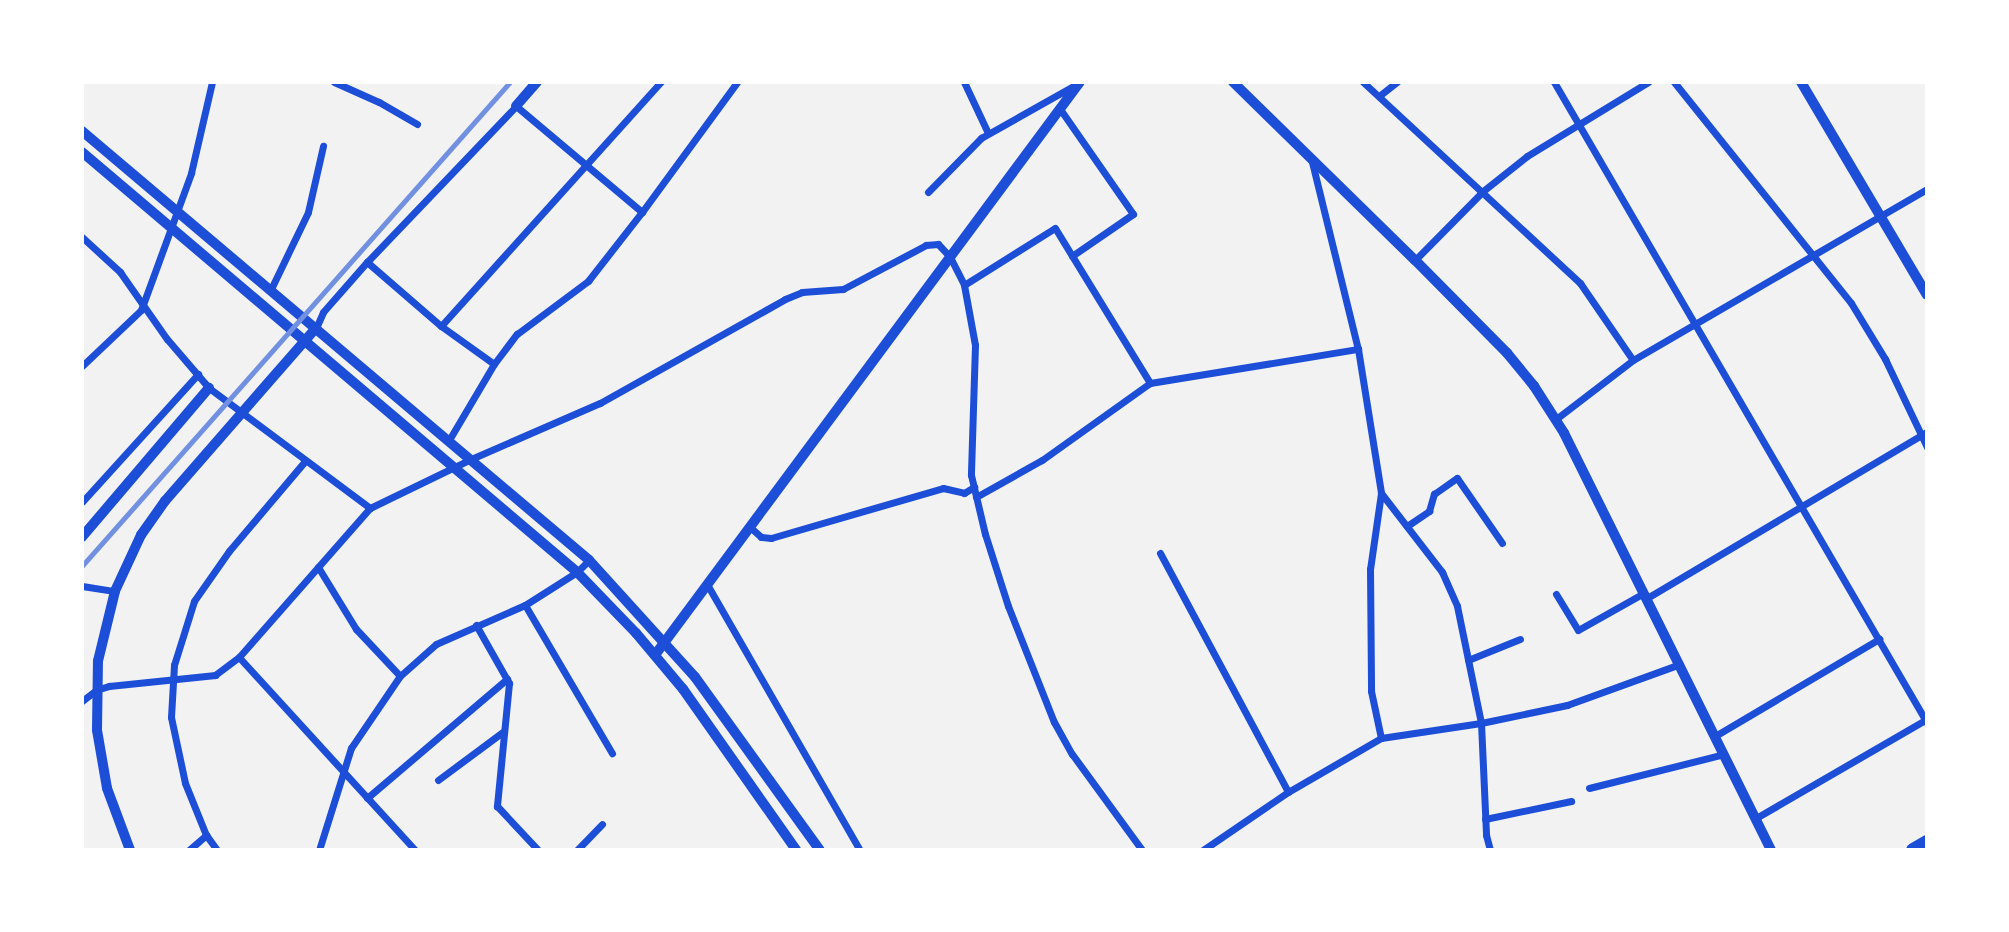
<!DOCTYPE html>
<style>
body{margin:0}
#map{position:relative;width:2009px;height:932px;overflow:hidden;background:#f2f2f2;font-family:Quicksand,sans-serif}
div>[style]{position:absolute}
.minor>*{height:7px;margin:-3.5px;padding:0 3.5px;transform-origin:3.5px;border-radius:3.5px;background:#1d4ed8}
.tertiary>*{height:10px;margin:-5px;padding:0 5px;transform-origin:5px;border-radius:5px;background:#1d4ed8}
.secondary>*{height:10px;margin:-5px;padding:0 5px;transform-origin:5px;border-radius:5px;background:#1d4ed8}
.trunk>*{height:14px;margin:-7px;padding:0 7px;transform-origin:7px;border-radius:7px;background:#1d4ed8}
.rail>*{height:4.5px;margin:-2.25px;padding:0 2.25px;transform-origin:2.25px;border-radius:2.25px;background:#7290e2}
span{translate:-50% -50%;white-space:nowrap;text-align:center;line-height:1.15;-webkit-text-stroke:7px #fff;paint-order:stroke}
.frame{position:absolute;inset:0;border:84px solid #fff;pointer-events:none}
</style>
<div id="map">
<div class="minor">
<div style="left:334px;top:82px;width:49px;rotate:24deg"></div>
<div style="left:379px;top:102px;width:44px;rotate:30.1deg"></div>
<div style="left:964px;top:82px;width:56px;rotate:64.8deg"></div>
<div style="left:1363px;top:82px;width:296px;rotate:42.8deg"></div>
<div style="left:1580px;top:283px;width:93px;rotate:55.5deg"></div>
<div style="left:1554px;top:82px;width:742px;rotate:59.8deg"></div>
<div style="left:1674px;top:82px;width:283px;rotate:51.3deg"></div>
<div style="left:1851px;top:303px;width:66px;rotate:58.7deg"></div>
<div style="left:1885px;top:359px;width:98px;rotate:64.5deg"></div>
<div style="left:1379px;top:96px;width:23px;rotate:-38deg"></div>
<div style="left:1060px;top:109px;width:128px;rotate:55.2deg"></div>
<div style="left:1133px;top:214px;width:74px;rotate:145.5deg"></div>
<div style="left:1311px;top:158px;width:197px;rotate:76.2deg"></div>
<div style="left:1358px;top:349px;width:146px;rotate:80.9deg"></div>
<div style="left:1381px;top:493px;width:77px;rotate:98.2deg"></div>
<div style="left:1370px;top:569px;width:122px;rotate:89.5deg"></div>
<div style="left:1371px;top:691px;width:48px;rotate:78deg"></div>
<div style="left:928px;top:192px;width:76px;rotate:-45.5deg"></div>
<div style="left:981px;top:138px;width:108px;rotate:-29.4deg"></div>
<div style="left:82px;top:237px;width:52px;rotate:42.6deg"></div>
<div style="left:120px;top:272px;width:82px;rotate:55deg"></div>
<div style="left:167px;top:339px;width:65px;rotate:49.4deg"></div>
<div style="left:209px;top:388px;width:201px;rotate:36.7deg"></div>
<div style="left:1415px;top:260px;width:97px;rotate:-45.4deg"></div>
<div style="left:1483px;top:191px;width:56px;rotate:-38.5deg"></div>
<div style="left:1527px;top:156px;width:142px;rotate:-31.4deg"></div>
<div style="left:367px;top:262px;width:98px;rotate:40.9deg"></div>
<div style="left:441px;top:326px;width:65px;rotate:35.6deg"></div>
<div style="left:964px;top:285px;width:107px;rotate:-32.1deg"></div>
<div style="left:1055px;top:228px;width:182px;rotate:58.5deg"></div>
<div style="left:271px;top:289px;width:85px;rotate:-64.3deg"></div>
<div style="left:308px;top:212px;width:68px;rotate:-77.2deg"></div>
<div style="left:441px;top:326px;width:329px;rotate:-48deg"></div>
<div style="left:316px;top:328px;width:17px;rotate:-66deg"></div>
<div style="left:323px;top:312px;width:67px;rotate:-48.7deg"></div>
<div style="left:367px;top:262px;width:216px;rotate:-46.3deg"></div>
<div style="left:516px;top:106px;width:165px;rotate:40.1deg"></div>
<div style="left:82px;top:366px;width:81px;rotate:-43.5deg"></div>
<div style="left:141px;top:310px;width:146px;rotate:-69.9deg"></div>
<div style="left:191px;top:173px;width:93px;rotate:-77deg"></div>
<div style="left:1556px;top:419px;width:97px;rotate:-37.5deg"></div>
<div style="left:1633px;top:360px;width:340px;rotate:-30.2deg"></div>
<div style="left:449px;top:440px;width:88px;rotate:-59.4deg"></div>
<div style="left:494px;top:364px;width:38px;rotate:-53deg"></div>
<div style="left:517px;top:334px;width:89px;rotate:-36.7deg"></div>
<div style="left:588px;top:281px;width:88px;rotate:-52deg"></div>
<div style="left:642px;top:212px;width:161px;rotate:-53.8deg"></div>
<div style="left:1381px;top:493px;width:100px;rotate:52.3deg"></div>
<div style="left:1442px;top:572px;width:37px;rotate:66deg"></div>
<div style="left:1457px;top:606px;width:119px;rotate:78.4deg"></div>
<div style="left:1481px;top:723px;width:112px;rotate:87.4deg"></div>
<div style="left:1486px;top:835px;width:16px;rotate:75deg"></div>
<div style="left:976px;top:497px;width:76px;rotate:-29.3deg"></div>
<div style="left:1042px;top:460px;width:133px;rotate:-35.5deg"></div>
<div style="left:1150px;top:383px;width:211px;rotate:-9.3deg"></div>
<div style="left:82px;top:502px;width:173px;rotate:-47.8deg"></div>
<div style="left:1407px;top:526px;width:27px;rotate:-34deg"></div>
<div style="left:1429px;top:511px;width:18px;rotate:-74deg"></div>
<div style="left:1434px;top:494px;width:28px;rotate:-35deg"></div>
<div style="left:1457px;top:478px;width:79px;rotate:55.3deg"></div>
<div style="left:751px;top:528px;width:13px;rotate:42deg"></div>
<div style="left:761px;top:537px;width:10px;rotate:6deg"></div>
<div style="left:771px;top:538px;width:179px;rotate:-16.2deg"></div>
<div style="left:943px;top:488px;width:22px;rotate:13deg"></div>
<div style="left:964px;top:493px;width:12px;rotate:-31deg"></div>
<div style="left:1160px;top:553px;width:271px;rotate:61.8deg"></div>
<div style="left:318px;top:567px;width:73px;rotate:58.5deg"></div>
<div style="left:356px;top:629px;width:64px;rotate:46.9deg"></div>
<div style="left:82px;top:586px;width:33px;rotate:9deg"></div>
<div style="left:708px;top:586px;width:305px;rotate:60.1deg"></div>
<div style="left:1556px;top:594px;width:42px;rotate:58.6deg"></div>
<div style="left:1578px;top:630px;width:76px;rotate:-29.3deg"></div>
<div style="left:1647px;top:598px;width:326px;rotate:-30.7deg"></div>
<div style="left:525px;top:605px;width:172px;rotate:59.6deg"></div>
<div style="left:476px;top:625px;width:67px;rotate:60.4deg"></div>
<div style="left:509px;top:683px;width:124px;rotate:95.6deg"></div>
<div style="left:497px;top:806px;width:60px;rotate:47deg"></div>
<div style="left:1468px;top:660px;width:56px;rotate:-22deg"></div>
<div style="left:82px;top:701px;width:18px;rotate:-38deg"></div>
<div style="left:96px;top:690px;width:14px;rotate:-17deg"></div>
<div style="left:109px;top:686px;width:107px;rotate:-5.9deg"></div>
<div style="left:215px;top:675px;width:30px;rotate:-37deg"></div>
<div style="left:1715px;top:736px;width:191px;rotate:-30.6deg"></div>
<div style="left:438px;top:780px;width:82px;rotate:-36.6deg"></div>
<div style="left:1589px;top:788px;width:139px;rotate:-14.1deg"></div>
<div style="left:367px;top:798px;width:184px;rotate:-40.4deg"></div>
<div style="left:1756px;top:818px;width:198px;rotate:-30.1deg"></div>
<div style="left:1485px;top:819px;width:88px;rotate:-11.8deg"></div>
<div style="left:189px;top:850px;width:23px;rotate:-41deg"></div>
<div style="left:217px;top:850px;width:19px;rotate:-126deg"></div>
<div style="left:206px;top:835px;width:56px;rotate:-112deg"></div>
<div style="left:185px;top:783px;width:67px;rotate:-102deg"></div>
<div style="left:171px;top:717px;width:52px;rotate:-86.7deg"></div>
<div style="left:174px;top:665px;width:67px;rotate:-72.6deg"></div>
<div style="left:194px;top:601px;width:61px;rotate:-55deg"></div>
<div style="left:229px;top:551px;width:118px;rotate:-49.8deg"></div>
<div style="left:319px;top:850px;width:107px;rotate:-72.6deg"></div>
<div style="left:351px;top:748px;width:87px;rotate:-55.8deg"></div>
<div style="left:400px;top:676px;width:48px;rotate:-41.6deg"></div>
<div style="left:436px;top:644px;width:97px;rotate:-23.7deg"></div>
<div style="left:525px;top:605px;width:62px;rotate:-32.4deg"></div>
<div style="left:577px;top:572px;width:17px;rotate:-45deg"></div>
<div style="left:415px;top:850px;width:261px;rotate:-132.4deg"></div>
<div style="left:239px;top:657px;width:198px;rotate:-48.7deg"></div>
<div style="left:370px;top:508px;width:112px;rotate:-25.9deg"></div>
<div style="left:471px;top:459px;width:141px;rotate:-23.5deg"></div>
<div style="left:600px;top:403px;width:212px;rotate:-29.3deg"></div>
<div style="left:785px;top:299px;width:18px;rotate:-22deg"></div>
<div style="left:802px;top:292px;width:41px;rotate:-4.2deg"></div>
<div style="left:843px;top:289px;width:94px;rotate:-27.9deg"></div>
<div style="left:926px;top:245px;width:12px;rotate:-5deg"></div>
<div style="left:938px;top:244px;width:18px;rotate:47deg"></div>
<div style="left:950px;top:257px;width:31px;rotate:63deg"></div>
<div style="left:964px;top:285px;width:61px;rotate:79.6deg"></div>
<div style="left:975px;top:345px;width:130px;rotate:91.8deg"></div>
<div style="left:971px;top:475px;width:61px;rotate:76.7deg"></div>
<div style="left:985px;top:534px;width:76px;rotate:72.3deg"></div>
<div style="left:1008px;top:606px;width:125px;rotate:68.4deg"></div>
<div style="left:1054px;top:722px;width:37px;rotate:61deg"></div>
<div style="left:1072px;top:754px;width:119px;rotate:53.9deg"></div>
<div style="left:577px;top:850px;width:36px;rotate:-46deg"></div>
<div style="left:1203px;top:850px;width:103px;rotate:-34.3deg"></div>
<div style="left:1288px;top:792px;width:108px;rotate:-30.1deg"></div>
<div style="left:1381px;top:738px;width:101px;rotate:-8.5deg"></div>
<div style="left:1481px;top:723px;width:88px;rotate:-11.8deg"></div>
<div style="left:1567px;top:705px;width:120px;rotate:-19.9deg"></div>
</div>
<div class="tertiary">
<div style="left:1801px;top:82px;width:247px;rotate:59.4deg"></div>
<div style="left:516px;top:106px;width:32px;rotate:-49deg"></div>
<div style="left:82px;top:131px;width:664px;rotate:40.24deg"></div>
<div style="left:589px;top:560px;width:158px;rotate:47.8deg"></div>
<div style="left:695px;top:677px;width:213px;rotate:54.2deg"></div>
<div style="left:82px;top:152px;width:649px;rotate:40.31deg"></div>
<div style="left:577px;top:572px;width:85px;rotate:46deg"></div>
<div style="left:636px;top:633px;width:73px;rotate:50deg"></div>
<div style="left:683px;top:689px;width:197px;rotate:54.9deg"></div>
<div style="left:82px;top:537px;width:196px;rotate:-49.6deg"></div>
<div style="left:655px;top:655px;width:713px;rotate:-53.44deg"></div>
<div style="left:130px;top:850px;width:66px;rotate:-110.4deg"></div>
<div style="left:107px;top:788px;width:59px;rotate:-99.8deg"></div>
<div style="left:97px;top:730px;width:69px;rotate:-89.2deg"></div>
<div style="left:98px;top:661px;width:72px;rotate:-76.3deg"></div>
<div style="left:115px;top:591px;width:62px;rotate:-65.1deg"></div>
<div style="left:141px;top:535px;width:42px;rotate:-54.8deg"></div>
<div style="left:165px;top:501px;width:230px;rotate:-48.9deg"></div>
</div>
<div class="secondary">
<div style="left:1233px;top:82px;width:255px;rotate:44.4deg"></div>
<div style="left:1415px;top:260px;width:131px;rotate:45.3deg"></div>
<div style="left:1507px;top:353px;width:43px;rotate:50.7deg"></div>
<div style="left:1534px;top:386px;width:56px;rotate:57.4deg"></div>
<div style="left:1564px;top:433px;width:466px;rotate:63.6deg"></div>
</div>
<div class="trunk">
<div style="left:1913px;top:850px;width:16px;rotate:-30deg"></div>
</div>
<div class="rail">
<div style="left:82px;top:566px;width:646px;rotate:-48.51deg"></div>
</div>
<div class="frame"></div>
</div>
